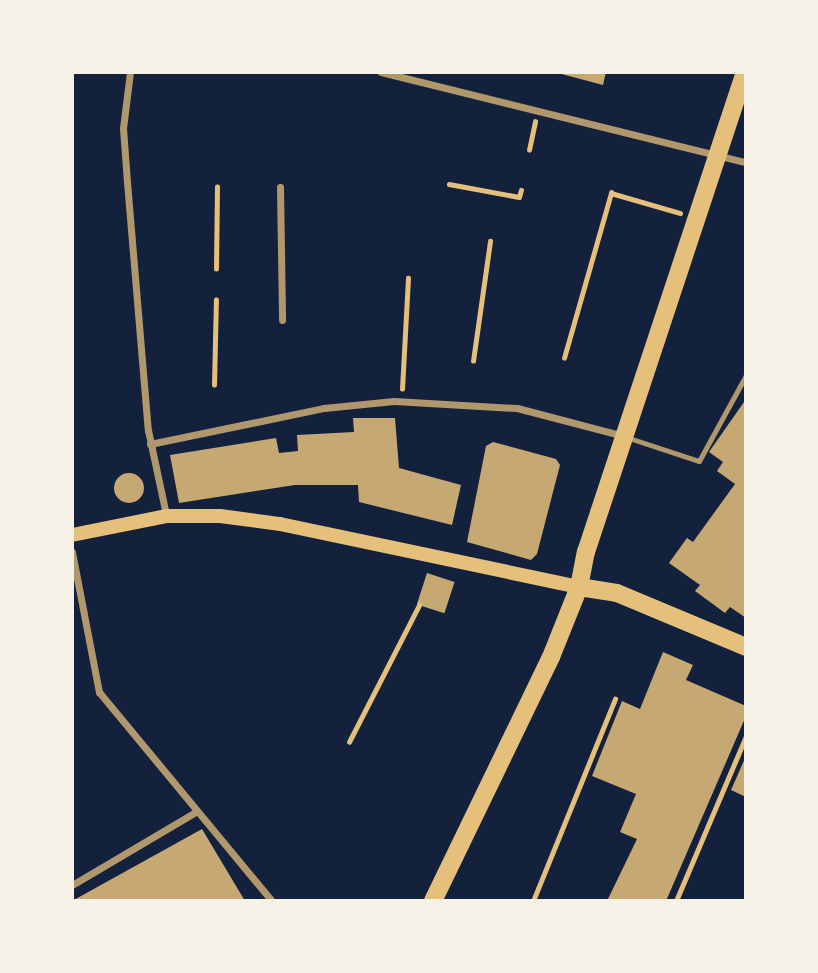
<!DOCTYPE html>
<style>
body{margin:0}
#map{position:relative;width:818px;height:973px;overflow:hidden;background:#14213d;font-family:Rubik,sans-serif}
div>[style]{position:absolute}
.building>*{inset:0;background:#c6a872;transform-origin:0 0}
.round{border-radius:50%}
.path>*{height:4.5px;margin:-2.25px;padding:0 2.25px;transform-origin:2.25px;border-radius:2.25px;background:#e5c07b}
.service>*{height:5px;margin:-2.5px;padding:0 2.5px;transform-origin:2.5px;border-radius:2.5px;background:#b1986c}
.minor>*{height:7px;margin:-3.5px;padding:0 3.5px;transform-origin:3.5px;border-radius:3.5px;background:#b1986c}
.secondary>*{height:14px;margin:-7px;padding:0 7px;transform-origin:7px;border-radius:7px;background:#e5c07b}
.primary>*{height:18px;margin:-9px;padding:0 9px;transform-origin:9px;border-radius:9px;background:#e5c07b}
span{translate:-50% -50%;white-space:nowrap;text-align:center;line-height:1.15;-webkit-text-stroke:5px #f6f1e7;paint-order:stroke}
.frame{position:absolute;inset:0;border:74px solid #f6f1e7;pointer-events:none}
</style>
<div id="map">
<div class="building">
<div style="clip-path:polygon(554px 72px,606px 72px,603px 85px)"></div>
<div style="clip-path:polygon(744px 402px,746px 404px,746px 618px,730px 607px,725px 613px,695px 591px,700px 585px,669px 563px,687px 538px,693px 542px,735px 484px,717px 471px,723px 462px,709px 452px)"></div>
<div style="clip-path:polygon(353px 418px,395px 418px,399px 468px,461px 485px,452px 525px,359px 502px,358px 485px,295px 485px,179px 503px,170px 455px,276px 438px,279px 453px,298px 451px,297px 435px,354px 432px)"></div>
<div style="clip-path:polygon(493px 442px,556px 459px,560px 465px,537px 554px,531px 560px,467px 542px,486px 446px)"></div>
<div class="round" style="left:114px;top:473px;width:30px;height:30px"></div>
<div style="left:427px;top:573px;width:29px;height:33px;rotate:18deg"></div>
<div style="clip-path:polygon(663px 652px,693px 665px,686px 680px,746px 706px,746px 716px,666px 901px,607px 901px,637px 839px,620px 832px,636px 794px,592px 776px,622px 701px,640px 709px)"></div>
<div style="clip-path:polygon(746px 756px,746px 797px,731px 790px)"></div>
<div style="clip-path:polygon(202px 829px,245px 901px,72px 901px)"></div>
</div>
<div class="path">
<div style="left:529px;top:150px;width:29px;rotate:-78deg"></div>
<div style="left:449px;top:184px;width:71px;rotate:10.5deg"></div>
<div style="left:519px;top:197px;width:7px;rotate:-74deg"></div>
<div style="left:216px;top:269px;width:82px;rotate:-89.3deg"></div>
<div style="left:564px;top:358px;width:172px;rotate:-74.1deg"></div>
<div style="left:611px;top:193px;width:72px;rotate:16.2deg"></div>
<div style="left:473px;top:361px;width:121px;rotate:-81.9deg"></div>
<div style="left:214px;top:385px;width:85px;rotate:-88.7deg"></div>
<div style="left:402px;top:389px;width:111px;rotate:-86.9deg"></div>
<div style="left:349px;top:742px;width:154px;rotate:-62.9deg"></div>
<div style="left:533px;top:901px;width:218px;rotate:-67.9deg"></div>
<div style="left:676px;top:901px;width:179px;rotate:-67deg"></div>
</div>
<div class="service">
<div style="left:626px;top:437px;width:77px;rotate:18.2deg"></div>
<div style="left:699px;top:461px;width:98px;rotate:-61.3deg"></div>
</div>
<div class="minor">
<div style="left:130px;top:72px;width:56px;rotate:97.1deg"></div>
<div style="left:123px;top:128px;width:54px;rotate:85.8deg"></div>
<div style="left:127px;top:182px;width:249px;rotate:85.2deg"></div>
<div style="left:148px;top:430px;width:87px;rotate:78deg"></div>
<div style="left:381px;top:72px;width:376px;rotate:13.9deg"></div>
<div style="left:280px;top:187px;width:133px;rotate:89.1deg"></div>
<div style="left:150px;top:444px;width:178px;rotate:-11.7deg"></div>
<div style="left:324px;top:408px;width:70px;rotate:-5.7deg"></div>
<div style="left:394px;top:401px;width:123px;rotate:3.3deg"></div>
<div style="left:517px;top:408px;width:111px;rotate:14.7deg"></div>
<div style="left:72px;top:552px;width:143px;rotate:79.1deg"></div>
<div style="left:99px;top:692px;width:271px;rotate:50.4deg"></div>
<div style="left:72px;top:885px;width:145px;rotate:-30.6deg"></div>
</div>
<div class="secondary">
<div style="left:72px;top:535px;width:96px;rotate:-11.4deg"></div>
<div style="left:166px;top:516px;width:54px"></div>
<div style="left:220px;top:516px;width:61px;rotate:7.6deg"></div>
<div style="left:280px;top:524px;width:306px;rotate:11.9deg"></div>
</div>
<div class="primary">
<div style="left:579px;top:587px;width:38px;rotate:9deg"></div>
<div style="left:617px;top:593px;width:140px;rotate:22.7deg"></div>
<div style="left:433px;top:901px;width:271px;rotate:-64.2deg"></div>
<div style="left:551px;top:657px;width:75px;rotate:-68.2deg"></div>
<div style="left:579px;top:587px;width:36px;rotate:-79deg"></div>
<div style="left:586px;top:552px;width:506px;rotate:-71.67deg"></div>
</div>
<div class="frame"></div>
</div>
